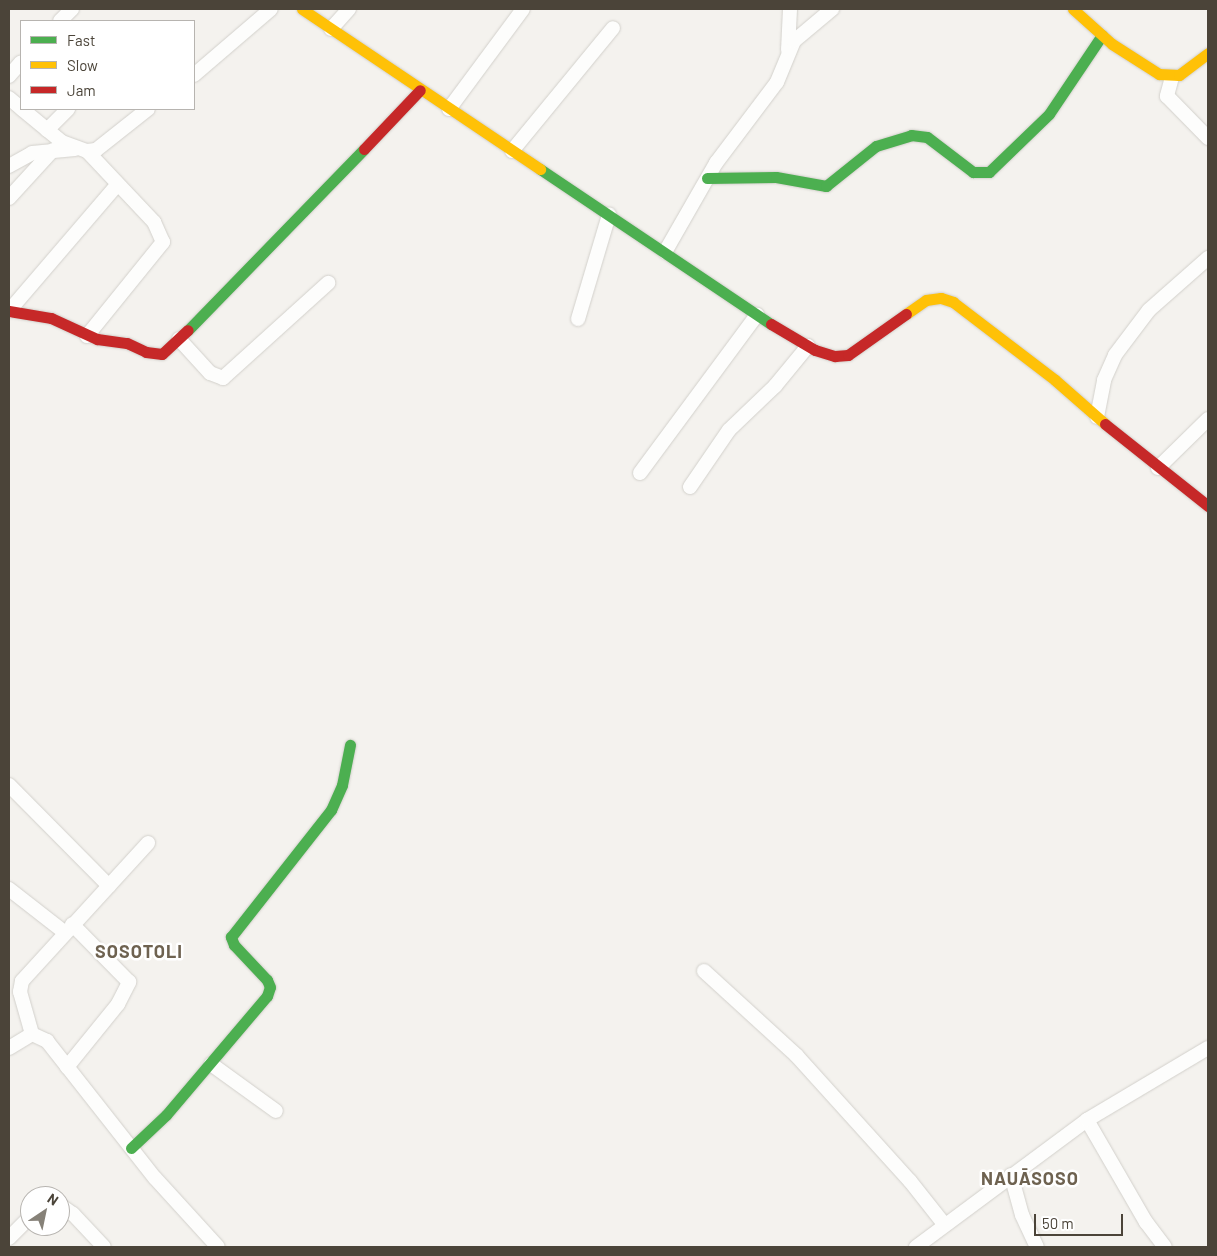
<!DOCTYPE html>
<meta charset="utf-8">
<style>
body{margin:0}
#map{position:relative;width:1217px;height:1256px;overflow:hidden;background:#f4f2ee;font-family:Barlow,sans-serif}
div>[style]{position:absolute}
.roads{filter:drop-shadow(0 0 1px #d2d0cb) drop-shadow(0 0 1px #d2d0cb)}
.street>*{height:14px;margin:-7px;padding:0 7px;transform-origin:7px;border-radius:7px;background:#fdfdfc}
.fast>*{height:11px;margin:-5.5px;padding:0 5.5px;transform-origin:5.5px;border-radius:5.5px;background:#4caf50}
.slow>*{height:11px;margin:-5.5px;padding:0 5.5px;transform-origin:5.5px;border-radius:5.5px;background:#ffc107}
.jam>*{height:11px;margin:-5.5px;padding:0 5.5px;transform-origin:5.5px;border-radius:5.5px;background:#c62828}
span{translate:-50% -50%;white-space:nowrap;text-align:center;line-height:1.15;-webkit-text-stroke:5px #fff;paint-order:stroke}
.district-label{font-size:18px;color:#6e6250;font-weight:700;letter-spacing:1px}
.frame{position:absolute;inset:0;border:10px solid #4b4439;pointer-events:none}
.legend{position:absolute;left:20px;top:20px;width:175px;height:90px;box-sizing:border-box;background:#fff;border:1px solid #b7b4b0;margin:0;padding:6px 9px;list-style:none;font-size:15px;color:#4b4439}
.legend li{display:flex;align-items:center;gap:10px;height:25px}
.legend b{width:25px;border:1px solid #b7b4b0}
.north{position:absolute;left:20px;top:1186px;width:50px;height:50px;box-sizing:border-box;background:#fff;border:1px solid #b7b4b0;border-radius:50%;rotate:34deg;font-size:14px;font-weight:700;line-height:20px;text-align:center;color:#4b4439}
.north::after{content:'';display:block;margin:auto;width:18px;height:22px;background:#868178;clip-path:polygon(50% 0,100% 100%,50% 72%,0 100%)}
.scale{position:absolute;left:1034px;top:1214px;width:89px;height:22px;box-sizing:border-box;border:2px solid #4b4439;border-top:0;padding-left:6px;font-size:15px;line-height:18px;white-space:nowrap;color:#4b4439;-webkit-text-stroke:4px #fff;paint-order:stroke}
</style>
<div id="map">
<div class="roads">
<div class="street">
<div style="left:60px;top:21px;width:17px;rotate:-45deg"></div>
<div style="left:331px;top:29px;width:27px;rotate:-48deg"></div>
<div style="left:788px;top:50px;width:41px;rotate:-87.2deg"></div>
<div style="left:194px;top:75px;width:101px;rotate:-40.6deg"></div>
<div style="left:9px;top:76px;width:18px;rotate:-49deg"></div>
<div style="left:1172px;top:77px;width:20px;rotate:105deg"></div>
<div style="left:1167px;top:96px;width:59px;rotate:45.7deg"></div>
<div style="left:9px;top:98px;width:16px;rotate:40deg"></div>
<div style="left:22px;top:109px;width:52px;rotate:39.5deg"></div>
<div style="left:62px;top:142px;width:27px;rotate:20deg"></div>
<div style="left:87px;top:151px;width:9px;rotate:-6deg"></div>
<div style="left:96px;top:150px;width:66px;rotate:-38.3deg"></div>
<div style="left:449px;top:109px;width:124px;rotate:-53.5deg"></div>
<div style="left:47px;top:130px;width:30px;rotate:-45deg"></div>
<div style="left:87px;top:151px;width:98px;rotate:46.7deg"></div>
<div style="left:154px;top:222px;width:22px;rotate:66deg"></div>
<div style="left:163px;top:242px;width:121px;rotate:129deg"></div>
<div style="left:512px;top:151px;width:159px;rotate:-50.6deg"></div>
<div style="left:9px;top:166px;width:26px;rotate:-29deg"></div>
<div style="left:32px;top:153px;width:43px;rotate:-5.3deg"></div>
<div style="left:9px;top:198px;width:65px;rotate:-47.5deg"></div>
<div style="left:665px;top:252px;width:103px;rotate:-60.2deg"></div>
<div style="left:716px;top:163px;width:101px;rotate:-53deg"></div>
<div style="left:777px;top:82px;width:44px;rotate:-67.5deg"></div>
<div style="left:794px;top:41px;width:50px;rotate:-40.1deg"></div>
<div style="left:9px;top:311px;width:167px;rotate:-49.4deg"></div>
<div style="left:578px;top:319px;width:109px;rotate:-73.4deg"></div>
<div style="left:179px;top:339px;width:46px;rotate:47.6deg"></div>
<div style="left:210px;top:373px;width:14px;rotate:21deg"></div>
<div style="left:223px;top:378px;width:142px;rotate:-42.1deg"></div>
<div style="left:1097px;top:417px;width:38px;rotate:-79deg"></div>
<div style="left:1104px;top:380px;width:27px;rotate:-66deg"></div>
<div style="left:1115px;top:355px;width:56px;rotate:-52.9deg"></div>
<div style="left:1149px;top:310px;width:79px;rotate:-41.4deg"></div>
<div style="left:1158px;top:468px;width:70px;rotate:-44.4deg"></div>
<div style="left:640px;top:473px;width:197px;rotate:-53.5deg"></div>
<div style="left:690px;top:487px;width:69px;rotate:-55.6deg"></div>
<div style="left:729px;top:430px;width:64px;rotate:-43.7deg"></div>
<div style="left:775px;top:386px;width:52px;rotate:-50.5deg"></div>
<div style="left:9px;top:785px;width:142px;rotate:45.3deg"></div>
<div style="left:9px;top:889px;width:70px;rotate:38deg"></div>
<div style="left:704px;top:971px;width:125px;rotate:42.4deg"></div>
<div style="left:796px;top:1055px;width:170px;rotate:47.9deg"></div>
<div style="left:910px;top:1181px;width:55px;rotate:51.7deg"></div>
<div style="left:32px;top:1034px;width:44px;rotate:-105.9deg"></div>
<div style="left:20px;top:992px;width:11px;rotate:-80deg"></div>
<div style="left:22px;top:981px;width:187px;rotate:-47.6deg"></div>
<div style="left:9px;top:1048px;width:27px;rotate:-31deg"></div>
<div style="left:32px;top:1034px;width:17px;rotate:25deg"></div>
<div style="left:47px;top:1041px;width:174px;rotate:51.8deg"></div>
<div style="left:155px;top:1178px;width:93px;rotate:47.6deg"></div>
<div style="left:211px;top:1064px;width:80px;rotate:35.9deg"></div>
<div style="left:67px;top:1067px;width:81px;rotate:-51deg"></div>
<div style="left:118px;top:1004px;width:25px;rotate:-63deg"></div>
<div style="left:129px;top:982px;width:81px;rotate:-134.5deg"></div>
<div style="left:1087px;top:1120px;width:118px;rotate:60deg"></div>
<div style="left:1146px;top:1222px;width:31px;rotate:53deg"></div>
<div style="left:1011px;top:1175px;width:41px;rotate:74.6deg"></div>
<div style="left:1022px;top:1215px;width:35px;rotate:65deg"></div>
<div style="left:60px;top:1205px;width:16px;rotate:35deg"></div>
<div style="left:73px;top:1214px;width:45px;rotate:46.8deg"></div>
<div style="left:9px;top:1238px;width:30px;rotate:-45deg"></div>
<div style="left:916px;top:1247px;width:213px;rotate:-36.6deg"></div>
<div style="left:1087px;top:1120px;width:141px;rotate:-30.8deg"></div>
</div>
<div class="fast">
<div style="left:540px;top:169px;width:278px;rotate:33.9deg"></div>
<div style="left:707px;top:178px;width:69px;rotate:-0.8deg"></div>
<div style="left:776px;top:177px;width:51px;rotate:10.2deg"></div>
<div style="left:826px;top:186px;width:64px;rotate:-38.7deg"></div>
<div style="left:876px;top:146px;width:37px;rotate:-17deg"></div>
<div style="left:911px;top:135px;width:16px;rotate:7deg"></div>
<div style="left:927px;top:137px;width:58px;rotate:37.3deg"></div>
<div style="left:973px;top:172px;width:16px"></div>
<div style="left:989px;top:172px;width:83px;rotate:-44deg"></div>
<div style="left:1049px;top:114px;width:95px;rotate:-56.1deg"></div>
<div style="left:188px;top:330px;width:252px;rotate:-45.8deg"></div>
<div style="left:131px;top:1148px;width:48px;rotate:-43.3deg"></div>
<div style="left:166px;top:1115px;width:156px;rotate:-49.7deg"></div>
<div style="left:267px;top:996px;width:9px;rotate:-72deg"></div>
<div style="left:270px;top:987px;width:8px;rotate:-113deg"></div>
<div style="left:267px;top:980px;width:48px;rotate:-133.3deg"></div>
<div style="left:234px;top:945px;width:9px;rotate:-111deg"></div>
<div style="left:231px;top:937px;width:162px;rotate:-51.8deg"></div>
<div style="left:331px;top:810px;width:27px;rotate:-66deg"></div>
<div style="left:342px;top:785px;width:41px;rotate:-78.7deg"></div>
</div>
<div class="slow">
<div style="left:302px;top:9px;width:287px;rotate:33.9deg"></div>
<div style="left:1073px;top:9px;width:52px;rotate:41.9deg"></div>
<div style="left:1112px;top:44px;width:56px;rotate:32.6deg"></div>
<div style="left:1159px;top:74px;width:20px;rotate:3deg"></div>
<div style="left:1179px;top:75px;width:36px;rotate:-37deg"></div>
<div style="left:906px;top:314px;width:24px;rotate:-35deg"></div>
<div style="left:926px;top:300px;width:15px;rotate:-8deg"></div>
<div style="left:941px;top:298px;width:13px;rotate:18deg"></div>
<div style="left:953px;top:302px;width:128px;rotate:37.4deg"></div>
<div style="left:1055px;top:380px;width:67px;rotate:41.3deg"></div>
</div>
<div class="jam">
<div style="left:364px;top:149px;width:81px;rotate:-46.5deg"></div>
<div style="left:9px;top:311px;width:43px;rotate:9.5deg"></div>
<div style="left:51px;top:318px;width:51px;rotate:24.5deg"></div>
<div style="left:97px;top:339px;width:30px;rotate:8deg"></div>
<div style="left:127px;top:343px;width:21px;rotate:25deg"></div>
<div style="left:146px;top:352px;width:16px;rotate:7deg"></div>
<div style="left:162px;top:354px;width:35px;rotate:-43deg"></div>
<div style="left:771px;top:324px;width:51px;rotate:30.6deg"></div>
<div style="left:815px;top:350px;width:21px;rotate:17deg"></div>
<div style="left:835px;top:356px;width:13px;rotate:-4deg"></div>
<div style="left:848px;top:355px;width:71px;rotate:-35.3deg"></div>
<div style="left:1105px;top:424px;width:132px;rotate:38.5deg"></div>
</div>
</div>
<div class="district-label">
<span style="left:139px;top:951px">SOSOTOLI</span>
<span style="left:1030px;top:1178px">NAUĀSOSO</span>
</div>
<div class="frame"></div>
<ul class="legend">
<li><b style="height:6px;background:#4caf50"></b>Fast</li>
<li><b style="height:6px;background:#ffc107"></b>Slow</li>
<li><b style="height:6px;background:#c62828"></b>Jam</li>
</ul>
<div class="north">N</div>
<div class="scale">50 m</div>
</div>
